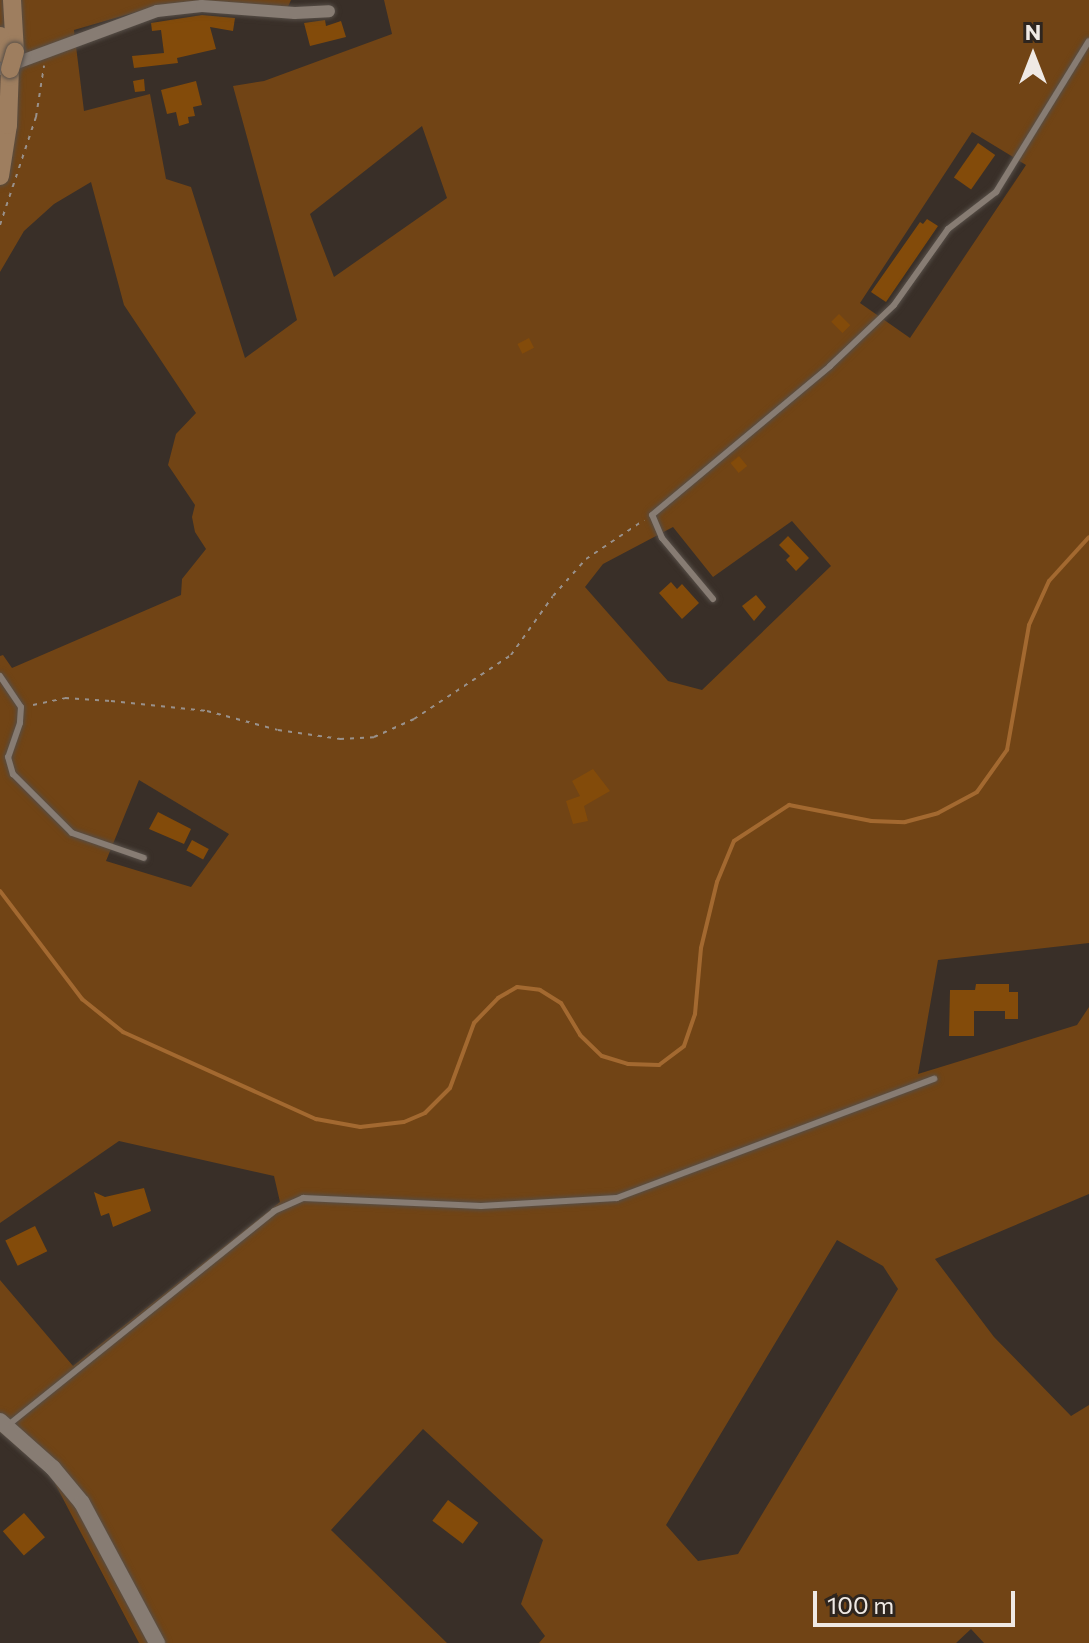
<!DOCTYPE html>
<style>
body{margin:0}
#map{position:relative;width:1089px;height:1643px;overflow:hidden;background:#392f28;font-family:Commissioner,sans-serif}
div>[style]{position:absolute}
.green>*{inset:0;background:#714415}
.stream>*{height:4px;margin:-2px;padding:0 2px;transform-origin:2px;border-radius:2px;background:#a36930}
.building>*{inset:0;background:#834b0a;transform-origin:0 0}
.path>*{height:2px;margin-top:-1px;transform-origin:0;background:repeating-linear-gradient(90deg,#99918b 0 4px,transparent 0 10px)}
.roads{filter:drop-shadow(0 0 2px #564e47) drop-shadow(0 0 2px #564e47)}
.service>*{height:6px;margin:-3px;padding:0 3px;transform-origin:3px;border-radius:3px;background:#877c73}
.minor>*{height:12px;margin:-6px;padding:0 6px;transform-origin:6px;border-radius:6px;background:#877c73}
.tertiary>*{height:16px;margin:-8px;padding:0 8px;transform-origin:8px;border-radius:8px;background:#877c73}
.secondary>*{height:18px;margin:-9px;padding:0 9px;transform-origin:9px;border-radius:9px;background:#9e7e5f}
.bridges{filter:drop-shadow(0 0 2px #564e47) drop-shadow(0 0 2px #564e47)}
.secondary-bridge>*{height:18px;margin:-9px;padding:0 9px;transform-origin:9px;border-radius:9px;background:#9e7e5f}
span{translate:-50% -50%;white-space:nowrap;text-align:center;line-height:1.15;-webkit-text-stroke:6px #2e251e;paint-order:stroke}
.north{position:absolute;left:993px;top:16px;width:80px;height:80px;-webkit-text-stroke:6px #2e251e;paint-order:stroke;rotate:0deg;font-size:22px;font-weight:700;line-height:32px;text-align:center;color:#efe9e4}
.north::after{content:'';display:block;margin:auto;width:28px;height:36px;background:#efe9e4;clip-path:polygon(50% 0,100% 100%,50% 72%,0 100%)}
.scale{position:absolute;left:813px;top:1591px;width:202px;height:36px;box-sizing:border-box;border:4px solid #efe9e4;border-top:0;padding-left:10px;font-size:24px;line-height:28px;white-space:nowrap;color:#efe9e4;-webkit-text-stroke:6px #2e251e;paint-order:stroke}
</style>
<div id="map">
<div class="green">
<div style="clip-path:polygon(evenodd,0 0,291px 0,283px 18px,212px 2px,143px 10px,74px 30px,84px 111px,150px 94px,166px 179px,191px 187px,245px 358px,297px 320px,233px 86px,264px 81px,392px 34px,384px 0,1089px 0,1089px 943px,938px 960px,918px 1074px,1077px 1025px,1089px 1007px,1089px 1194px,935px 1259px,994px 1337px,1071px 1416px,1089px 1405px,1089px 1643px,984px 1643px,971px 1629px,956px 1643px,539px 1643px,545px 1636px,521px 1604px,543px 1540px,423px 1429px,331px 1530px,447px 1643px,139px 1643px,51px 1476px,0 1432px,0 1280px,73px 1366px,280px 1202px,274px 1176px,119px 1141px,0 1223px,0 656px,3px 655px,12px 668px,181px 595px,182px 579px,206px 549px,195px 532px,192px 517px,195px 505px,168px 465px,176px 434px,196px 413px,124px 305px,91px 182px,54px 204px,24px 231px,0 272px,0 0,422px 126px,447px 198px,334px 277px,310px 214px,422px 126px,0 0,972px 132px,1026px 165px,910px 338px,860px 303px,972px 132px,0 0,792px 521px,831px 566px,702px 690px,668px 681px,585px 587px,603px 564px,673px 527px,713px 577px,792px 521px,0 0,139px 780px,229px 834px,191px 887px,106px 861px,139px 780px,0 0,837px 1240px,883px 1266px,898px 1289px,738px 1554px,698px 1561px,666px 1525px,837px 1240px)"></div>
</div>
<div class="stream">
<div style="left:0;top:891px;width:136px;rotate:52.8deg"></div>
<div style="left:82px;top:999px;width:53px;rotate:38.8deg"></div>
<div style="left:123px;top:1032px;width:212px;rotate:24.3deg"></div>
<div style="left:316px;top:1119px;width:45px;rotate:10.3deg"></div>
<div style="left:360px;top:1127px;width:44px;rotate:-6.5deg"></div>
<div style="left:404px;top:1122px;width:23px;rotate:-23deg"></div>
<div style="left:425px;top:1113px;width:35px;rotate:-45deg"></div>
<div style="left:450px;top:1088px;width:69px;rotate:-69.7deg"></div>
<div style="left:474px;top:1023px;width:35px;rotate:-46deg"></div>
<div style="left:498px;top:998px;width:22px;rotate:-30deg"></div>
<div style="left:517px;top:987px;width:23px;rotate:7deg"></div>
<div style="left:540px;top:990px;width:25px;rotate:32deg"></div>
<div style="left:561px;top:1003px;width:37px;rotate:59deg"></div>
<div style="left:580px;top:1035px;width:30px;rotate:44deg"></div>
<div style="left:602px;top:1056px;width:27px;rotate:17deg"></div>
<div style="left:628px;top:1064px;width:31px;rotate:2deg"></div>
<div style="left:659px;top:1065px;width:31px;rotate:-37deg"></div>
<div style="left:684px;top:1046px;width:34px;rotate:-71deg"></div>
<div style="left:695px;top:1014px;width:66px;rotate:-84.8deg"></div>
<div style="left:701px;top:948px;width:68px;rotate:-76.4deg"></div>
<div style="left:717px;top:882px;width:44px;rotate:-67.5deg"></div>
<div style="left:734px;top:841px;width:66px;rotate:-33.2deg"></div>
<div style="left:789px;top:805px;width:84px;rotate:11deg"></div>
<div style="left:871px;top:821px;width:34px;rotate:2deg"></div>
<div style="left:905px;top:822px;width:34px;rotate:-15deg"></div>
<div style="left:938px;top:813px;width:44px;rotate:-28.3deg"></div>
<div style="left:977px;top:792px;width:52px;rotate:-54.5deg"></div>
<div style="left:1007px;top:750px;width:127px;rotate:-80deg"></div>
<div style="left:1029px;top:625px;width:48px;rotate:-65.6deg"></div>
<div style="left:1049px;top:581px;width:59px;rotate:-47.7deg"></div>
</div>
<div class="building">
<div style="clip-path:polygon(202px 15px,235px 18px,233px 31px,210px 27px,216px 49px,177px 58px,178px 63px,134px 68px,132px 56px,164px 53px,161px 30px,152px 31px,151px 23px)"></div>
<div style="clip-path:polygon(325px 20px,326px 26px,341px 21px,346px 37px,310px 46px,304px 23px)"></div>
<div style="clip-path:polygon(144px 79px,145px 91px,135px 92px,133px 81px)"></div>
<div style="clip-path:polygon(196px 81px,202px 105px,193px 107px,195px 116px,188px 117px,189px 123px,179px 126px,176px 112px,167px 114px,161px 90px)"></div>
<div style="left:978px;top:143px;width:21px;height:42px;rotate:35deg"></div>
<div style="clip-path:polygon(927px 219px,938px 226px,886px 302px,871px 292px,920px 222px,923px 224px)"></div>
<div style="left:839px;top:314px;width:16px;height:11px;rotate:45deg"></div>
<div style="left:529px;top:338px;width:11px;height:13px;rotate:63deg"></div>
<div style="left:739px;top:456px;width:13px;height:11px;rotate:51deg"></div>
<div style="clip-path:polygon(788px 536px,809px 558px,796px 571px,786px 560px,790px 556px,779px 545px)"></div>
<div style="clip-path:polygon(671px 582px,677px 589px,682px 584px,699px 603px,682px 619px,659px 593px)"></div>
<div style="clip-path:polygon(756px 595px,766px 607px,754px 621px,742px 606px)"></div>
<div style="clip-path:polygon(593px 769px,610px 791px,584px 806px,588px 821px,573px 824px,566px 801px,580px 796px,572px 781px)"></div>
<div style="clip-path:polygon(158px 812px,191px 829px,184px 844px,149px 829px)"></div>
<div style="left:192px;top:840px;width:19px;height:12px;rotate:28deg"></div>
<div style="clip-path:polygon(976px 984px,1009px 984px,1009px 992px,1018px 992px,1018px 1019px,1005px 1019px,1005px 1011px,974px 1011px,974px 1036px,949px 1036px,950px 990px,975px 990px)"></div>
<div style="clip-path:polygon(144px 1188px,151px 1211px,113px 1227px,109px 1213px,101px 1216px,94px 1192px,105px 1197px)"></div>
<div style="left:35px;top:1226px;width:28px;height:33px;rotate:64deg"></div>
<div style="left:448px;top:1500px;width:38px;height:26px;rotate:37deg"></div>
<div style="left:24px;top:1513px;width:32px;height:28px;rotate:49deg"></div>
</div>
<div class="path">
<div style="left:0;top:225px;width:114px;rotate:-71.6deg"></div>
<div style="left:36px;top:117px;width:52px;rotate:-81.1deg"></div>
<div style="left:33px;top:705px;width:33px;rotate:-12deg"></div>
<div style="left:65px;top:698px;width:46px;rotate:3.7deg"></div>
<div style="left:111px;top:701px;width:97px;rotate:5.9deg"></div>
<div style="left:207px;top:711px;width:73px;rotate:15deg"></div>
<div style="left:278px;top:730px;width:63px;rotate:8.3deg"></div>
<div style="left:340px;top:739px;width:34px;rotate:-3deg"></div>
<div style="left:374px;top:737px;width:44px;rotate:-24.2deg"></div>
<div style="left:414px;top:719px;width:116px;rotate:-33.4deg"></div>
<div style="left:511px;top:655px;width:72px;rotate:-54.6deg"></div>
<div style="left:553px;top:596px;width:50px;rotate:-48.3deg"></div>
<div style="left:586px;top:559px;width:70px;rotate:-33.9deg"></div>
</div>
<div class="roads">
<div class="service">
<div style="left:713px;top:599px;width:80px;rotate:-129.9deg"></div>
<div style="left:662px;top:538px;width:25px;rotate:-113deg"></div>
<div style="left:652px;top:515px;width:232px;rotate:-39.9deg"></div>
<div style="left:830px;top:366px;width:88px;rotate:-43.6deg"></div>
<div style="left:894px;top:305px;width:93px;rotate:-54.6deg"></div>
<div style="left:948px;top:229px;width:61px;rotate:-37.6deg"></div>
<div style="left:996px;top:192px;width:177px;rotate:-58.4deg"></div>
<div style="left:0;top:676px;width:37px;rotate:56deg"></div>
<div style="left:21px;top:707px;width:16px;rotate:94deg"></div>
<div style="left:20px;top:723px;width:36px;rotate:109deg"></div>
<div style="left:8px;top:757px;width:18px;rotate:74deg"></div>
<div style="left:13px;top:774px;width:83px;rotate:45deg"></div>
<div style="left:72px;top:833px;width:76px;rotate:19.1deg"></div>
<div style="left:7px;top:1426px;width:343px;rotate:-38.8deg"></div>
<div style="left:274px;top:1211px;width:32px;rotate:-24deg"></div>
<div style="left:303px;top:1198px;width:178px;rotate:2.6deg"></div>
<div style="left:481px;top:1206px;width:136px;rotate:-3.4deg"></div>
<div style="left:617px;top:1198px;width:339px;rotate:-20.6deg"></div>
</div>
<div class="minor">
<div style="left:0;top:69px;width:167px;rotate:-20.3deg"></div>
<div style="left:157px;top:11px;width:45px;rotate:-6.3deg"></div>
<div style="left:202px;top:6px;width:93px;rotate:4.3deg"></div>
<div style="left:295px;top:13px;width:34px;rotate:-3deg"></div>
</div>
<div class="tertiary">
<div style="left:0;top:1421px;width:71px;rotate:41.6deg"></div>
<div style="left:53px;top:1468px;width:45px;rotate:50.4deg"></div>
<div style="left:82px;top:1503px;width:159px;rotate:61.8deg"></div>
</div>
<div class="secondary">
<div style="left:12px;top:0;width:52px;rotate:86.7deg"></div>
<div style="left:0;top:36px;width:18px;rotate:77deg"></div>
<div style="left:0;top:176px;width:52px;rotate:-81.1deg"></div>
<div style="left:8px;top:125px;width:56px;rotate:-88deg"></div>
</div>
</div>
<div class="bridges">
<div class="secondary-bridge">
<div style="left:10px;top:69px;width:18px;rotate:-74deg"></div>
</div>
</div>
<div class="north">N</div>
<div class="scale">100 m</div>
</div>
